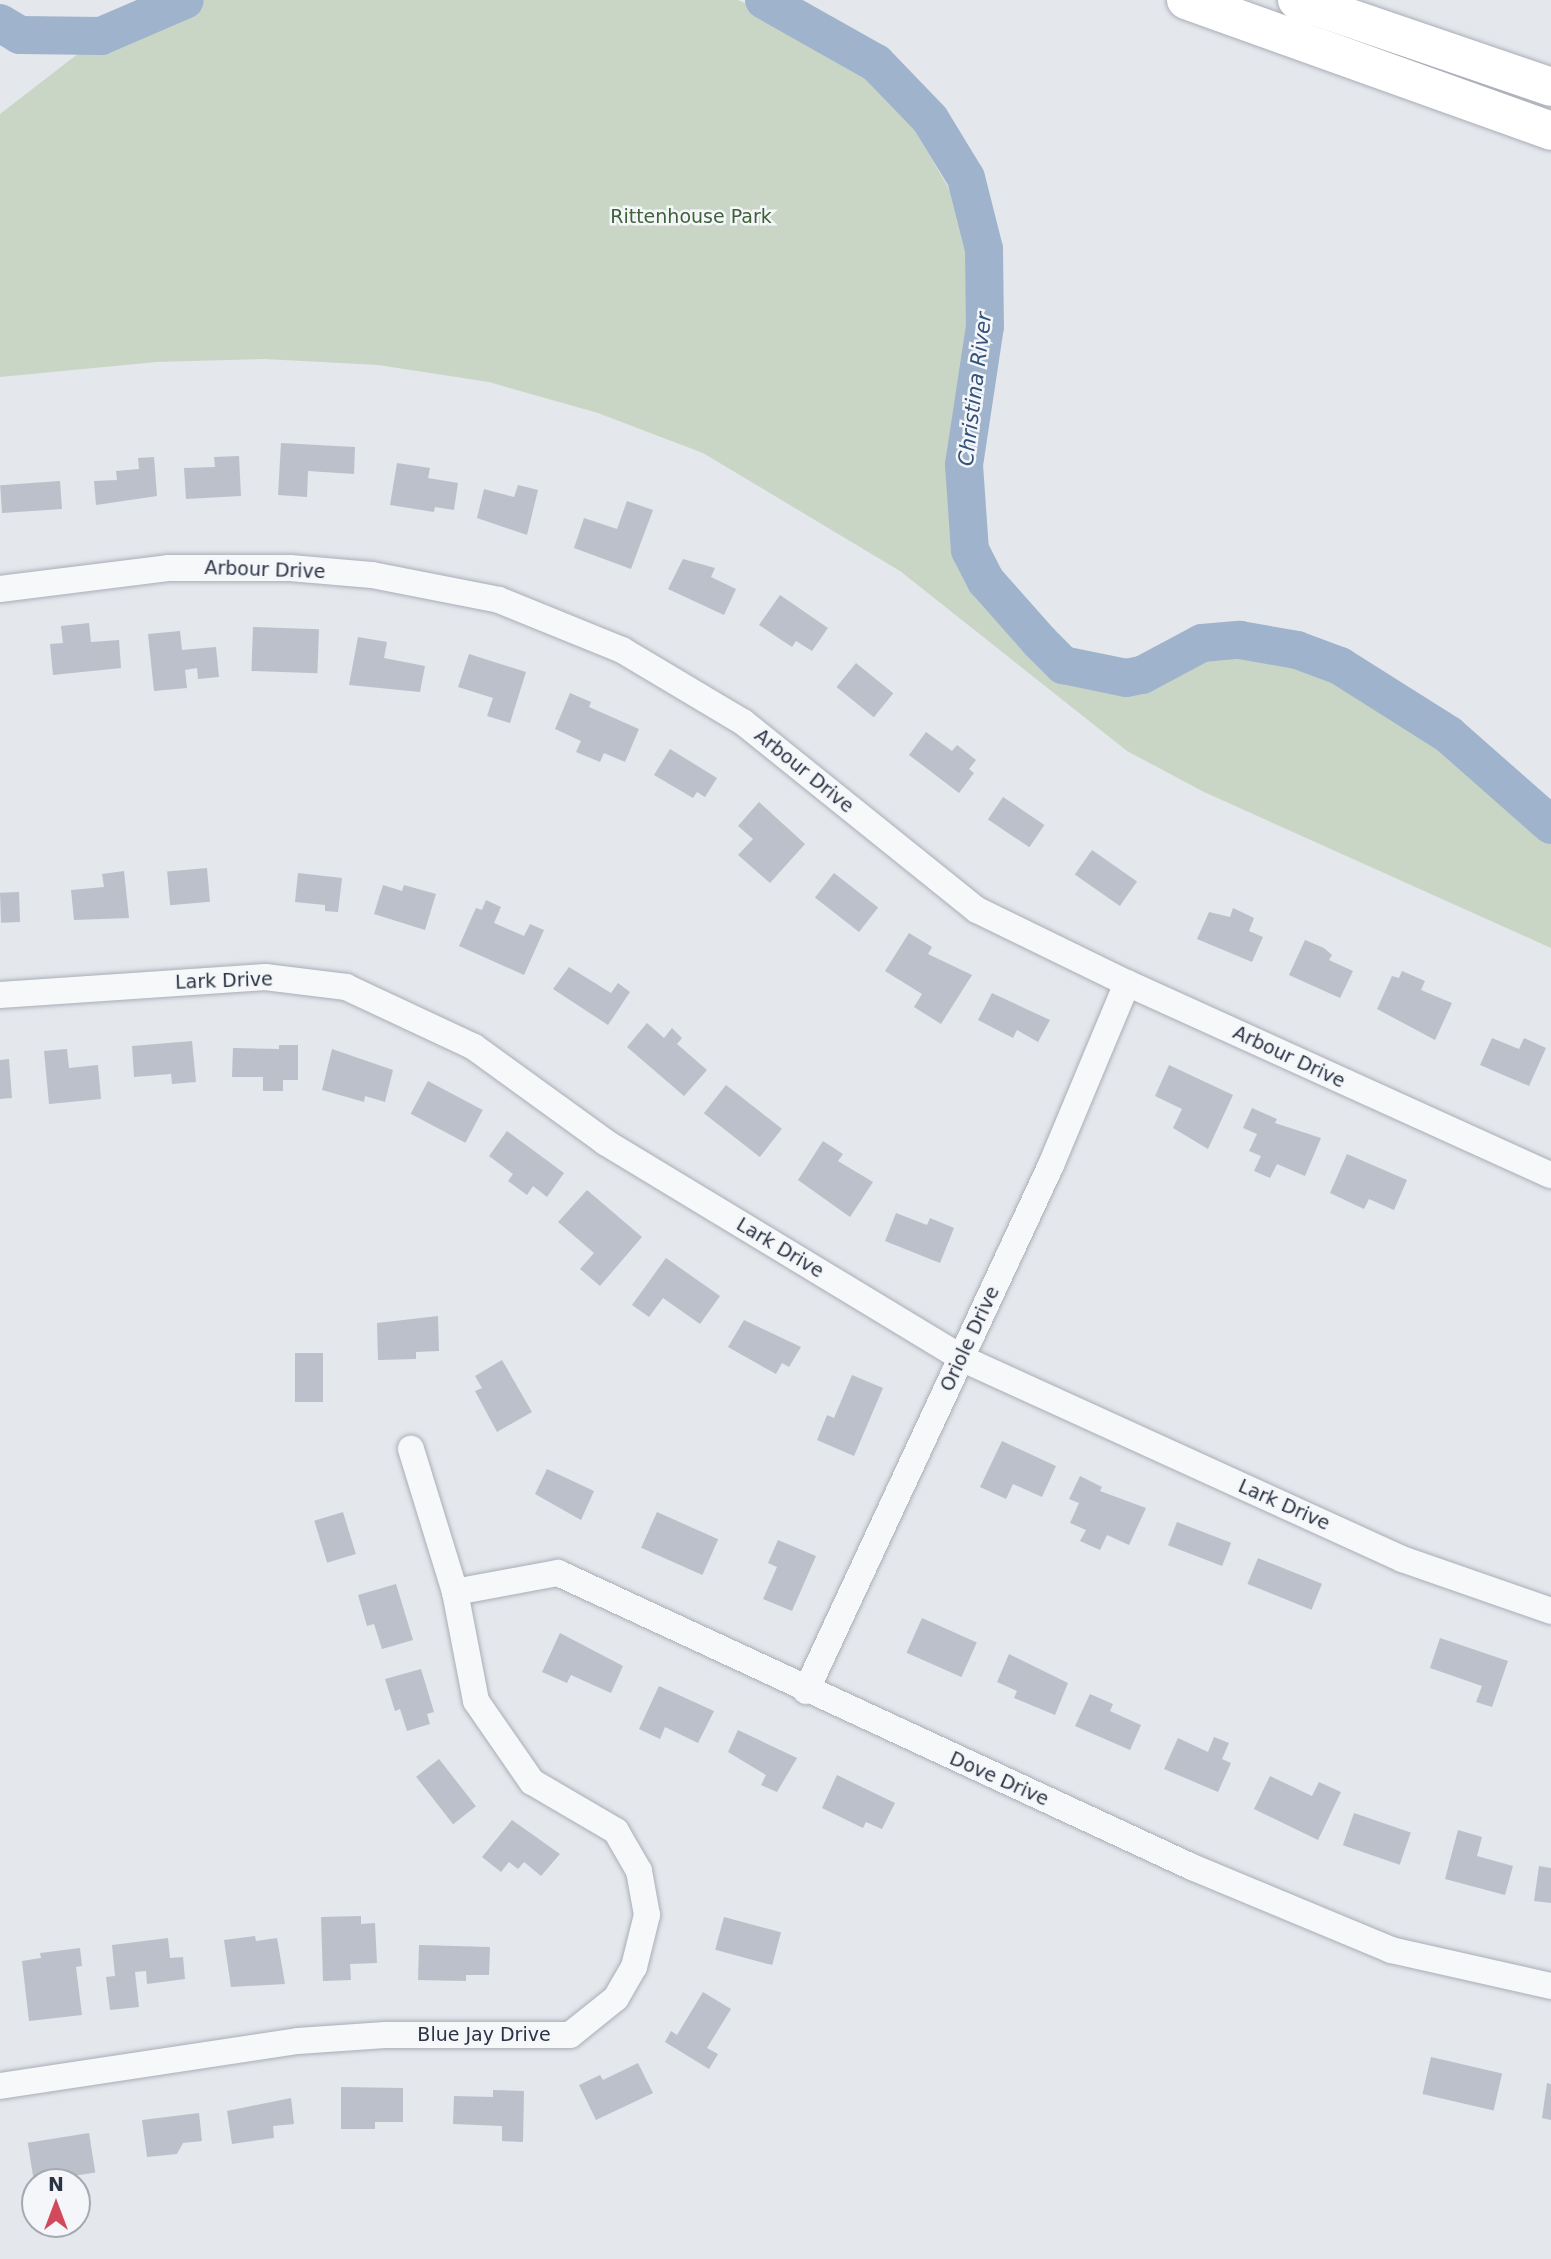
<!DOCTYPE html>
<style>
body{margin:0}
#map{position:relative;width:1551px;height:2259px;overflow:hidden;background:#e4e7ec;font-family:"DejaVu Sans",sans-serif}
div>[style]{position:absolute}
.green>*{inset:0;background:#c9d6c5}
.river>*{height:38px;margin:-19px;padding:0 19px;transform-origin:19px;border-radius:19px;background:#9fb4cc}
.building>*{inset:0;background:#bbc0ca;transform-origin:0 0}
.roads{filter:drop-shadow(0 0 2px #a9aeb7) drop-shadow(0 0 2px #a9aeb7)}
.minor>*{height:26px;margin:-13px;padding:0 13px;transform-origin:13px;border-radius:13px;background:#f7f8fa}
.primary>*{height:38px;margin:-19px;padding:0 19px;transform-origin:19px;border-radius:19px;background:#fff}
span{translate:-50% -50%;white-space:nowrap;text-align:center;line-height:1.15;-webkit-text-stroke:5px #f4f6f9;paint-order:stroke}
.park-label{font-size:19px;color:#3f6138}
.street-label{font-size:19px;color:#2b3445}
.water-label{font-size:21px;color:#34527a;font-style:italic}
.north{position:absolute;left:21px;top:2168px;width:70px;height:70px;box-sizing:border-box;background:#f4f6f9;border:2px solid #a4a8b1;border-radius:50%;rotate:0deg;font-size:19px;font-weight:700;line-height:28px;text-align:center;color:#2b3445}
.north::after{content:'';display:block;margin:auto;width:24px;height:32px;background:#d1495b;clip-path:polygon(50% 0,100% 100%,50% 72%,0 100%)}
</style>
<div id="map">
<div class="green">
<div style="clip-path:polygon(180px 0,738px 0,876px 63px,984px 249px,985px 326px,964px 465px,970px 550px,986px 581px,1063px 665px,1080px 672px,1106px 677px,1142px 675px,1202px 643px,1240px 640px,1297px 650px,1340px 666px,1386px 694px,1449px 735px,1551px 825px,1551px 948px,1204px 792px,1127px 751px,900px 571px,703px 453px,598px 413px,489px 382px,378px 365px,264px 359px,156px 362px,0 377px,0 114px,101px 36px)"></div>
</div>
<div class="river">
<div style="left:764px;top:0;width:129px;rotate:29.4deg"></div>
<div style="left:876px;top:63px;width:78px;rotate:46deg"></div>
<div style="left:930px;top:119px;width:69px;rotate:58.6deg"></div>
<div style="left:966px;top:178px;width:73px;rotate:75.8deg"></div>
<div style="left:984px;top:249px;width:77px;rotate:89.3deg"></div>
<div style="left:985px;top:326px;width:141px;rotate:98.6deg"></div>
<div style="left:964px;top:465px;width:85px;rotate:86deg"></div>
<div style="left:970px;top:550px;width:35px;rotate:63deg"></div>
<div style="left:986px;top:581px;width:81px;rotate:48.5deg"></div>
<div style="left:1040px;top:642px;width:33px;rotate:45deg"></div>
<div style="left:1063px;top:665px;width:64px;rotate:11.7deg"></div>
<div style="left:1126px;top:678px;width:16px;rotate:-11deg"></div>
<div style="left:1142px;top:675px;width:68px;rotate:-28.1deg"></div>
<div style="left:1202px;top:643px;width:38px;rotate:-5deg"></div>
<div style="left:1240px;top:640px;width:58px;rotate:10deg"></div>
<div style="left:1297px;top:650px;width:46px;rotate:20.4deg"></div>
<div style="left:1340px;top:666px;width:129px;rotate:32.3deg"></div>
<div style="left:1449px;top:735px;width:136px;rotate:41.4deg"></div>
<div style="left:0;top:23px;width:23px;rotate:31deg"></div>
<div style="left:20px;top:35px;width:81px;rotate:0.7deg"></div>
<div style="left:101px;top:36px;width:91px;rotate:-23.2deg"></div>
</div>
<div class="building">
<div style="clip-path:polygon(281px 443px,355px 447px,354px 474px,308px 471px,307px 497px,278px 495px)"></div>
<div style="clip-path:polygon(239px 456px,241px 496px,186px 499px,184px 468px,215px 467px,214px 457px)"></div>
<div style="clip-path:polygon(154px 457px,157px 496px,96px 505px,94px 481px,117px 480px,116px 471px,139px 469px,138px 458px)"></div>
<div style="clip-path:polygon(397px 463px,430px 468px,428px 478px,458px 483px,454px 510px,435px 507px,434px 512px,390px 505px)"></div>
<div style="left:60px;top:481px;width:28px;height:60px;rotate:86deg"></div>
<div style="clip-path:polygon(518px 485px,538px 490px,527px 535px,477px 518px,484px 489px,514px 497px)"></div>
<div style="clip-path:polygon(627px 501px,653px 510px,631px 569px,574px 548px,584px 518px,617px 529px)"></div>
<div style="clip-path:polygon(683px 559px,715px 568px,711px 577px,736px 589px,724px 615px,668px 589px)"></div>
<div style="clip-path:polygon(780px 595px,828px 628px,812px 651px,796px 641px,792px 647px,759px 625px)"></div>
<div style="clip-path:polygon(89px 623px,91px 642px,119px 640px,121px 668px,53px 675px,50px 644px,63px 643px,61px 626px)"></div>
<div style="left:253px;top:627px;width:66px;height:44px;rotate:2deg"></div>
<div style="clip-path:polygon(180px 631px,182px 650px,216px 647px,219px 677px,198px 679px,197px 668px,185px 670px,187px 688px,154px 691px,148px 634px)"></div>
<div style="clip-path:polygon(358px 637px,387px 642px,384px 658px,425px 666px,420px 692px,349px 685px)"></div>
<div style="clip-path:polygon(469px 654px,526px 672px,510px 723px,487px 716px,493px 698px,458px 687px)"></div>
<div style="left:856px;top:663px;width:48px;height:31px;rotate:39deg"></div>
<div style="clip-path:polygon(570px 693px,591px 702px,589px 707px,639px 729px,625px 762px,604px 753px,600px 762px,576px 752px,581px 741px,555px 729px)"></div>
<div style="clip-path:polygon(926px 732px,952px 751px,957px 745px,976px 760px,969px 769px,974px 773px,959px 793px,909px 755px)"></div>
<div style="clip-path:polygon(670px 749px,717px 778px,705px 797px,697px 792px,693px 798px,654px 775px)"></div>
<div style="left:1003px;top:797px;width:50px;height:27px;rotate:34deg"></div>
<div style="clip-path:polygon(759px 802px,805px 844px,770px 883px,738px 855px,753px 839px,738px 826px)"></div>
<div style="left:1092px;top:850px;width:55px;height:30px;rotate:35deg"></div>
<div style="left:207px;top:868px;width:34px;height:40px;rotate:85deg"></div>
<div style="clip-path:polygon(124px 871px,129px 918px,74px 920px,71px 890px,104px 887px,102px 874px)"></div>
<div style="clip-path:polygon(298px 873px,342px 878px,338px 912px,325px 911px,325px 905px,295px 902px)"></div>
<div style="left:834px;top:873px;width:56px;height:31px;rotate:38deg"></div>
<div style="clip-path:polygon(383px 885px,402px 891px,404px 885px,436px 894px,425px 930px,374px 914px)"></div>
<div style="left:19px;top:892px;width:30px;height:19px;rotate:88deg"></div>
<div style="clip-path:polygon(486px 900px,501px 907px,494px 923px,524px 936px,530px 924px,544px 930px,524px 975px,459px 946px,476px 908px,482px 910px)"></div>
<div style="clip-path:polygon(1233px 908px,1254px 918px,1249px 931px,1263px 937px,1252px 962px,1197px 939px,1209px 912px,1230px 917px)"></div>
<div style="clip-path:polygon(909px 933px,932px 947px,928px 954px,972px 975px,941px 1024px,914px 1007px,922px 994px,885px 971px)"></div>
<div style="clip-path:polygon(1305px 940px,1324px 948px,1332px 955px,1329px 960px,1353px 971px,1340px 998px,1289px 975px)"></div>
<div style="clip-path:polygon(569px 967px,611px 993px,618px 983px,630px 992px,608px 1025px,553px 989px)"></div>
<div style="clip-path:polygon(1402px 971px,1425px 981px,1421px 990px,1452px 1003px,1435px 1040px,1377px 1009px,1392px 976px,1399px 978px)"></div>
<div style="clip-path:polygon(992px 993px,1050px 1020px,1038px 1042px,1017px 1030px,1013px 1038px,978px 1020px)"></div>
<div style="clip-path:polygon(647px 1023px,664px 1038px,672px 1028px,682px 1038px,677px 1044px,707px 1070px,684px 1096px,627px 1047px)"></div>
<div style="clip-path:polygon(1492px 1038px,1519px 1049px,1524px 1038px,1546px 1048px,1529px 1086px,1480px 1065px)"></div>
<div style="clip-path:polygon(192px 1041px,196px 1082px,172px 1084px,171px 1074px,134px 1077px,132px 1046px)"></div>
<div style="clip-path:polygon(279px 1045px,298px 1045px,298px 1080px,283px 1080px,283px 1091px,263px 1091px,263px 1077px,232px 1077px,233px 1048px,279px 1049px)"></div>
<div style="clip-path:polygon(67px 1049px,69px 1068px,98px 1065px,101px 1099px,49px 1104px,44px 1051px)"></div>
<div style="clip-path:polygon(332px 1049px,393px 1070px,385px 1102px,365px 1096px,364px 1102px,322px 1090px)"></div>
<div style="clip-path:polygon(9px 1059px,12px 1098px,0 1099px,0 1060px)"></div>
<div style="clip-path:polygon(1169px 1065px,1233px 1095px,1208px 1149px,1173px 1128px,1182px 1109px,1155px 1096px)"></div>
<div style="left:428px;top:1081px;width:62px;height:37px;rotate:28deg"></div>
<div style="left:726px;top:1085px;width:71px;height:36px;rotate:38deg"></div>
<div style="clip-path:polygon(1252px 1108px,1277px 1119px,1275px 1123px,1321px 1138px,1305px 1176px,1277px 1164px,1270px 1178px,1254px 1171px,1261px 1156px,1249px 1151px,1257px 1134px,1243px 1128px)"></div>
<div style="clip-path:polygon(507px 1131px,564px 1173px,547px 1197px,533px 1186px,527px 1195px,508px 1181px,513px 1174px,489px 1156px)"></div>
<div style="clip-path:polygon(823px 1141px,843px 1154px,838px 1161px,873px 1182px,850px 1217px,798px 1180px)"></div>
<div style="clip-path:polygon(1347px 1154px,1407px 1180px,1394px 1210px,1369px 1199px,1364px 1209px,1330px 1193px)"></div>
<div style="clip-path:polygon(587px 1190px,642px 1237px,600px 1286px,580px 1269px,594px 1253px,558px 1222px)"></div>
<div style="clip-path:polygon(896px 1213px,927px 1225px,930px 1218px,954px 1228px,940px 1263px,885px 1241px)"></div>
<div style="clip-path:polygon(666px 1258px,720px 1296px,700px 1324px,663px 1298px,649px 1317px,632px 1305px)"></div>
<div style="clip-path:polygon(438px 1316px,439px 1351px,416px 1352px,416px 1359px,378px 1360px,377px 1323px)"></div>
<div style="clip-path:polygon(744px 1320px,801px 1347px,789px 1367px,782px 1363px,776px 1374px,728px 1347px)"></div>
<div style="left:295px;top:1353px;width:28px;height:49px"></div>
<div style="clip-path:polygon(502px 1360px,532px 1412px,497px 1432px,475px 1391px,482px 1388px,475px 1376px)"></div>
<div style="clip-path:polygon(852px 1375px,883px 1388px,854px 1456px,817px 1440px,827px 1415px,834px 1418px)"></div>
<div style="clip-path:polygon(1002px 1441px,1056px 1466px,1042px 1497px,1013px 1484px,1006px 1499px,980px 1487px)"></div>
<div style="clip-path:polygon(547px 1469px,594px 1491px,581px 1520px,535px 1494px)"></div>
<div style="clip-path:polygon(1080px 1476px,1102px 1487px,1100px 1491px,1146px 1508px,1129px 1545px,1107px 1535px,1100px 1550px,1080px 1541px,1086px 1530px,1070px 1523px,1079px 1503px,1069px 1499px)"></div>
<div style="left:343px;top:1512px;width:44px;height:30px;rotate:73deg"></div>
<div style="left:657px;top:1512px;width:67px;height:39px;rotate:24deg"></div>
<div style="left:1177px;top:1522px;width:58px;height:25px;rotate:21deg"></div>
<div style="clip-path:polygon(778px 1540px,816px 1556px,792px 1611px,763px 1599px,777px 1567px,768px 1563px)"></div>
<div style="left:1258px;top:1558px;width:69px;height:28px;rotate:22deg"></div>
<div style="clip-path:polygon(396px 1584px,413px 1640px,382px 1649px,374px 1624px,367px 1626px,358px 1595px)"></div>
<div style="left:922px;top:1618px;width:60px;height:38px;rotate:24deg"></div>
<div style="clip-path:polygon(560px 1633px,623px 1666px,611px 1693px,571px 1675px,567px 1683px,542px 1672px)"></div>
<div style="clip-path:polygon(1440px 1638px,1508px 1661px,1492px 1707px,1476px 1702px,1482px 1686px,1430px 1668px)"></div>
<div style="clip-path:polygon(1009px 1654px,1068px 1683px,1055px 1715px,1014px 1698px,1017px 1691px,997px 1682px)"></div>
<div style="clip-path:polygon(421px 1669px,434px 1712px,427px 1714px,430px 1724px,407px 1731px,400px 1709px,395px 1711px,385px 1679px)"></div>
<div style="clip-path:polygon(659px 1686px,714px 1711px,698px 1743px,665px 1727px,660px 1739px,639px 1729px)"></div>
<div style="clip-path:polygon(1090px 1694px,1113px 1704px,1110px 1711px,1141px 1725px,1130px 1750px,1075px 1726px)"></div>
<div style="clip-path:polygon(738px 1730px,797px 1758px,777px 1792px,761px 1785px,766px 1775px,728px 1752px)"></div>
<div style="clip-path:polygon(1214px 1737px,1229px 1743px,1222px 1759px,1231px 1763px,1218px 1792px,1164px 1769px,1178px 1738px,1208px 1752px)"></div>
<div style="left:439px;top:1759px;width:60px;height:29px;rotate:52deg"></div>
<div style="clip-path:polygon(837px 1775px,895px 1803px,882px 1829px,866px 1822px,863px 1828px,822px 1808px)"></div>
<div style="clip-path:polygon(1270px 1776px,1312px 1796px,1319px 1782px,1341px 1792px,1318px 1840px,1254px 1809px)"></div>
<div style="left:1354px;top:1813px;width:60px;height:34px;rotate:19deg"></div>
<div style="clip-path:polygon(512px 1820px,560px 1854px,541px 1876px,524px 1862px,518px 1869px,509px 1862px,501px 1872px,482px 1857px)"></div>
<div style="clip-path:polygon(1458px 1830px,1482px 1837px,1477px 1856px,1513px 1866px,1505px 1895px,1445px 1879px)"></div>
<div style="clip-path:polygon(1539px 1866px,1551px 1868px,1551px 1903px,1534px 1901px)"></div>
<div style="clip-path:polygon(361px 1916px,361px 1924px,375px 1923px,377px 1963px,350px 1964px,351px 1980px,323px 1981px,321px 1917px)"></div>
<div style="left:724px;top:1917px;width:59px;height:34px;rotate:15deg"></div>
<div style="clip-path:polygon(255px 1936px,256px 1941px,277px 1938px,285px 1984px,231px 1987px,224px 1940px)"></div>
<div style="clip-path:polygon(168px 1938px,170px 1958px,183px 1957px,185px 1979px,147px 1984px,146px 1971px,135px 1972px,139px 2007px,110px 2010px,106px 1977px,115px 1976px,112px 1945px)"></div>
<div style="clip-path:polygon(419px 1945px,490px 1947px,489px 1975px,466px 1975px,466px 1981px,418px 1980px)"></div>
<div style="clip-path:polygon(80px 1948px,82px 1966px,76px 1967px,82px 2015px,29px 2021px,22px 1961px,41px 1958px,40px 1953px)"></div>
<div style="clip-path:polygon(703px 1992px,731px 2009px,707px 2048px,718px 2054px,709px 2069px,665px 2042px,671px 2031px,677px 2035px)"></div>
<div style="left:1431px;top:2057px;width:73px;height:38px;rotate:13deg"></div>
<div style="clip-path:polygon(638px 2063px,653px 2093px,596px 2120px,579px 2085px,600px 2075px,603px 2080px)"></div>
<div style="clip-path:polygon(1547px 2083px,1551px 2084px,1551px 2120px,1542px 2118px)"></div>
<div style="clip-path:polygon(341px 2087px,403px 2088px,403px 2122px,375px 2122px,375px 2129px,341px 2129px)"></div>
<div style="clip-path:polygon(493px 2090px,524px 2091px,523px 2142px,502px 2141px,502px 2126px,453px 2124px,454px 2096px,493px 2097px)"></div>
<div style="clip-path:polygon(291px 2098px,294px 2124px,273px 2126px,274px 2138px,232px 2144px,227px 2111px)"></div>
<div style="clip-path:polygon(199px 2113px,202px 2141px,183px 2143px,177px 2154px,147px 2157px,142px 2120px)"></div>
<div style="left:89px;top:2133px;width:40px;height:62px;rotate:81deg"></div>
</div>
<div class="roads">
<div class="minor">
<div style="left:0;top:589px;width:169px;rotate:-7.1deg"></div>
<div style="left:168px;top:568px;width:122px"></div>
<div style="left:290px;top:568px;width:82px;rotate:4.9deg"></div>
<div style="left:372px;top:575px;width:129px;rotate:11.1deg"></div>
<div style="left:499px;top:600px;width:133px;rotate:22.1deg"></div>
<div style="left:622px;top:650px;width:141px;rotate:30.8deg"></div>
<div style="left:743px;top:722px;width:300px;rotate:38.8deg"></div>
<div style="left:977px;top:910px;width:167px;rotate:26deg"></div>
<div style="left:1127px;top:983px;width:465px;rotate:24.4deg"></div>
<div style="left:0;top:995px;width:266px;rotate:-3.9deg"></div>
<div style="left:265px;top:977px;width:82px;rotate:7deg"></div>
<div style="left:346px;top:987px;width:141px;rotate:25.1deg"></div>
<div style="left:474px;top:1047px;width:162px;rotate:35.9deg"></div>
<div style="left:605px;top:1142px;width:416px;rotate:31.2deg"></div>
<div style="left:961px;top:1358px;width:485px;rotate:24.5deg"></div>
<div style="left:1402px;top:1559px;width:158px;rotate:19.2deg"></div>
<div style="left:455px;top:1592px;width:105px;rotate:-10.5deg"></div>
<div style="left:558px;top:1573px;width:699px;rotate:24.88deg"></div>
<div style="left:1192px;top:1867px;width:216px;rotate:22.6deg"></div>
<div style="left:1391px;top:1950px;width:164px;rotate:12.7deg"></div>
<div style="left:806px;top:1691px;width:580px;rotate:-65.02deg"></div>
<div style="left:1051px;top:1165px;width:197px;rotate:-67.3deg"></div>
<div style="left:0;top:2086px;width:301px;rotate:-8.6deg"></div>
<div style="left:298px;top:2041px;width:87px;rotate:-3.9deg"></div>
<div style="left:385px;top:2035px;width:185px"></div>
<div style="left:570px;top:2035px;width:59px;rotate:-38.8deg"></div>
<div style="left:616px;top:1998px;width:36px;rotate:-60deg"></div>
<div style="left:634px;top:1967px;width:54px;rotate:-76deg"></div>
<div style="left:647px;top:1915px;width:45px;rotate:-100.3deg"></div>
<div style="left:639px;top:1871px;width:46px;rotate:-119.9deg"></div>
<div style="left:616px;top:1831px;width:97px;rotate:-149.7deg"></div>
<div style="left:532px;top:1782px;width:98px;rotate:-124.7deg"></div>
<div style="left:476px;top:1701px;width:111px;rotate:-100.9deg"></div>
<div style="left:455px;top:1592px;width:150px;rotate:-107.1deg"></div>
</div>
<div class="primary">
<div style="left:1186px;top:0;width:388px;rotate:19.7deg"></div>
<div style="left:1297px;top:0;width:268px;rotate:18.9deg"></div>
</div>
</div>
<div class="park-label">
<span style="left:691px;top:217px">Rittenhouse Park</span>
</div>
<div class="street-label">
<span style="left:265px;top:570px;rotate:2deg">Arbour Drive</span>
<span style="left:804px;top:771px;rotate:39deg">Arbour Drive</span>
<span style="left:224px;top:981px;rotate:-2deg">Lark Drive</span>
<span style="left:1289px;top:1057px;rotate:25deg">Arbour Drive</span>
<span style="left:780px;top:1248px;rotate:31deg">Lark Drive</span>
<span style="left:970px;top:1339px;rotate:-65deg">Oriole Drive</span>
<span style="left:1284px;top:1505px;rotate:24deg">Lark Drive</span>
<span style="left:999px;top:1779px;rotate:24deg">Dove Drive</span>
<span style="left:484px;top:2035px">Blue Jay Drive</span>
</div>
<div class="water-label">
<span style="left:975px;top:389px;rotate:-83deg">Christina River</span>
</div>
<div class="north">N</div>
</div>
